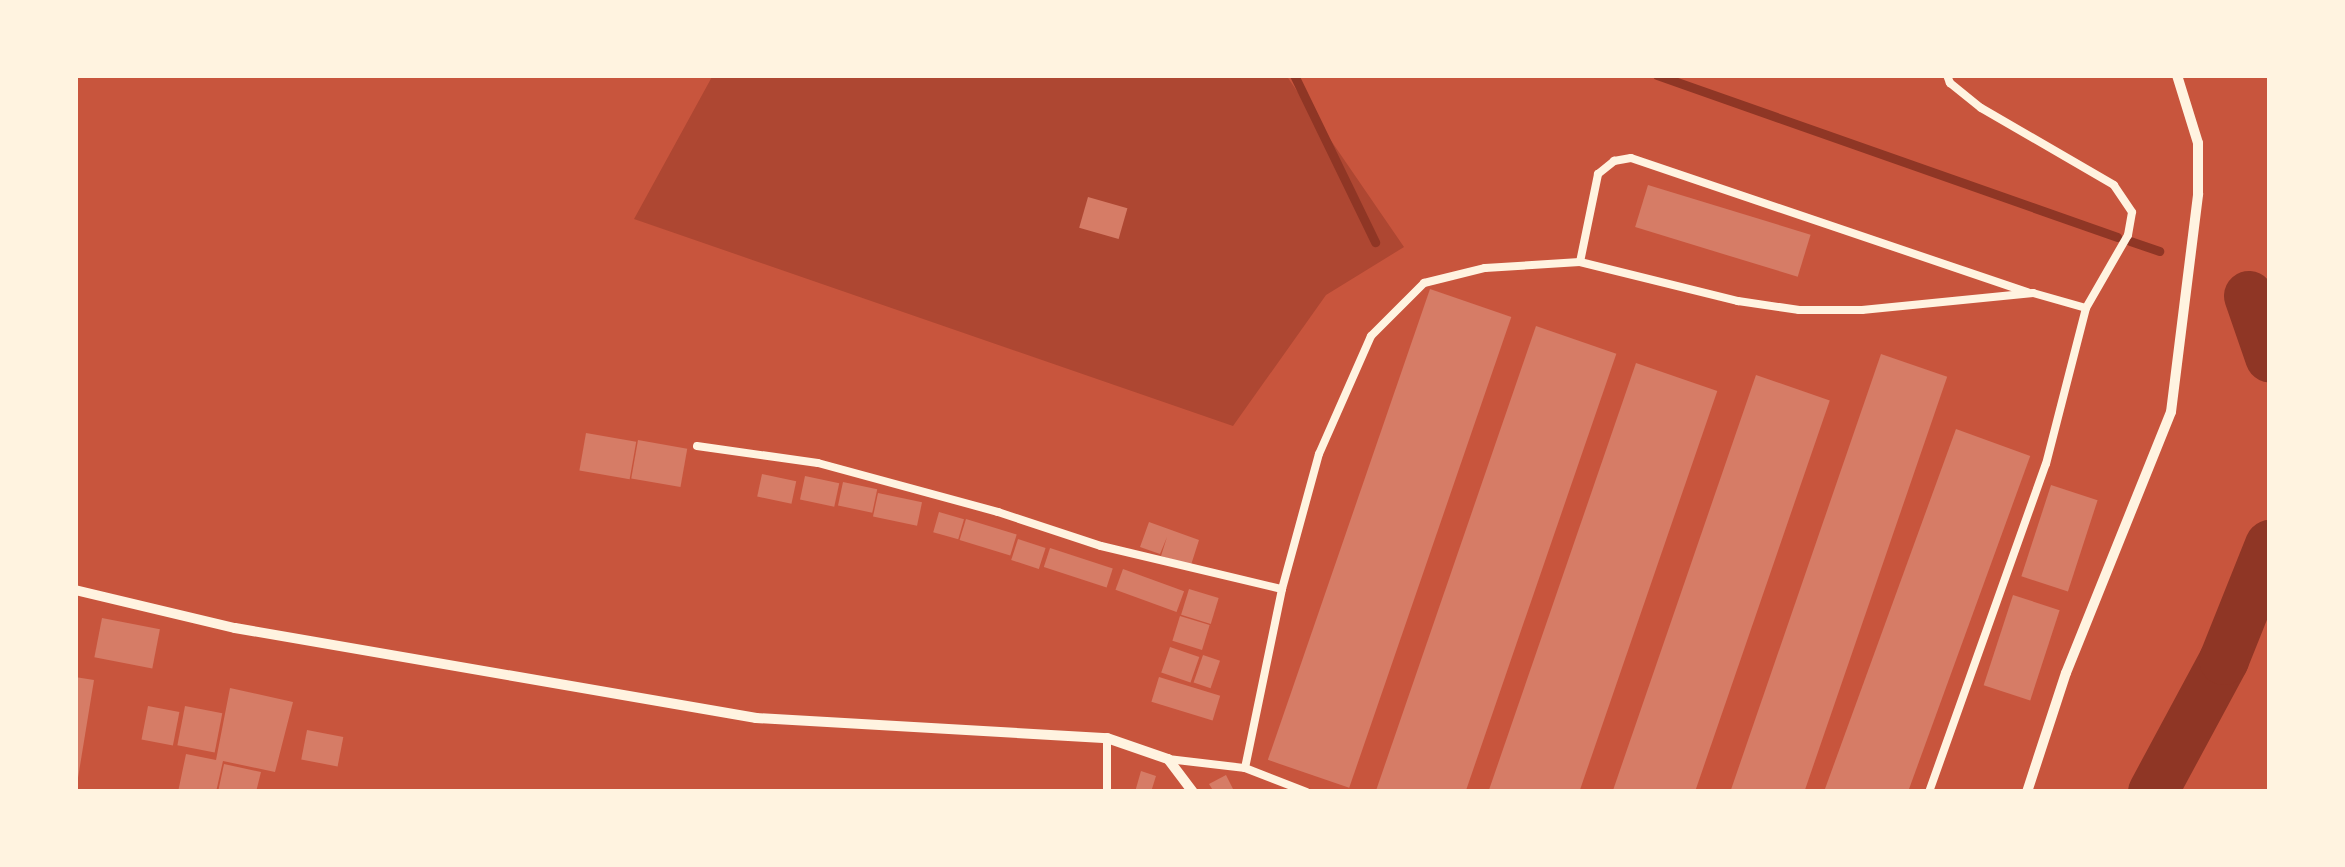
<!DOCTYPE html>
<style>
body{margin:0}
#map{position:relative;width:2345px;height:867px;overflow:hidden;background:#c8553d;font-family:Arial,sans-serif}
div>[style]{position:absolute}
.green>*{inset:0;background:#ae4732}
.stream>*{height:9px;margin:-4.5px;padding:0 4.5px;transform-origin:4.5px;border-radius:4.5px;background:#8f3625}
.river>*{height:50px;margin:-25px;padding:0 25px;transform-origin:25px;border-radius:25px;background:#8f3625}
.building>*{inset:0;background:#d67c66;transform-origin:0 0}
.service>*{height:8px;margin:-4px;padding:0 4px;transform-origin:4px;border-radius:4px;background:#fff3e0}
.minor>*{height:10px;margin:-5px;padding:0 5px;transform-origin:5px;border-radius:5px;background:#fff3e0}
span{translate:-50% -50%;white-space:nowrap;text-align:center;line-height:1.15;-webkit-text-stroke:9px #fff3e0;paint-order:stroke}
.frame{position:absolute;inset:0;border:78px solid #fff3e0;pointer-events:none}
</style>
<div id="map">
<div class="green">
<div style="clip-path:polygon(713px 75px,1286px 75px,1404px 247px,1326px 295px,1233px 426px,634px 219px)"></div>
</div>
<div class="stream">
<div style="left:1294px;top:75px;width:186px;rotate:64.1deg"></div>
<div style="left:1657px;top:75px;width:488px;rotate:19.4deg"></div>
<div style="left:2130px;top:241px;width:31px;rotate:19deg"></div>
</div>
<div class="river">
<div style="left:2249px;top:296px;width:65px;rotate:71deg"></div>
<div style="left:2153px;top:792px;width:150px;rotate:-61.7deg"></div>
<div style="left:2224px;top:660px;width:124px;rotate:-68.2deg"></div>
</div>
<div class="building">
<div style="left:1648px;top:185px;width:170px;height:44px;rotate:17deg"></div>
<div style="left:1088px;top:197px;width:41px;height:32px;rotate:16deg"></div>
<div style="left:1430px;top:289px;width:86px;height:498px;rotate:19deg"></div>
<div style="left:1536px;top:326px;width:85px;height:494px;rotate:19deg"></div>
<div style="left:1881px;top:354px;width:70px;height:465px;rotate:19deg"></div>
<div style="left:1636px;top:363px;width:86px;height:454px;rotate:19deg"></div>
<div style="left:1756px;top:375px;width:78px;height:442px;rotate:19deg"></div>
<div style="left:1956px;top:429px;width:79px;height:385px;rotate:20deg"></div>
<div style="left:586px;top:433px;width:51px;height:38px;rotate:10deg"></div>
<div style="left:638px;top:440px;width:50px;height:39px;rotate:10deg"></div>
<div style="left:762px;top:474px;width:35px;height:23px;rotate:12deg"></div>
<div style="left:805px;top:476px;width:35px;height:24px;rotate:12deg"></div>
<div style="left:843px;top:482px;width:35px;height:24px;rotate:12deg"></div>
<div style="left:2051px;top:485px;width:49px;height:96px;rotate:18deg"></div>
<div style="left:878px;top:493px;width:45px;height:24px;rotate:12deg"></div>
<div style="left:939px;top:512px;width:26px;height:21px;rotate:16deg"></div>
<div style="left:966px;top:519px;width:53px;height:22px;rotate:17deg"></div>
<div style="clip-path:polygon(1149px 522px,1199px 540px,1191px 565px,1161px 556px,1167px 537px,1160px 554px,1140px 547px)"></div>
<div style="left:1018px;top:539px;width:29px;height:22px;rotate:18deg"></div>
<div style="left:1050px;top:548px;width:66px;height:20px;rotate:18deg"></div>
<div style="left:1123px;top:569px;width:65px;height:22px;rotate:20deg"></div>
<div style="left:1189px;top:589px;width:31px;height:27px;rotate:17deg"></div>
<div style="left:2013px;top:595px;width:49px;height:95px;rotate:18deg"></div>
<div style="left:1180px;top:616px;width:31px;height:26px;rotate:17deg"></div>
<div style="left:102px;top:618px;width:59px;height:40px;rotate:11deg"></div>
<div style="left:1170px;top:647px;width:31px;height:27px;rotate:19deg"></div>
<div style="left:1203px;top:655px;width:18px;height:29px;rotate:19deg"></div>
<div style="clip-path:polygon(75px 677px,94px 680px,77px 784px,75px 784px)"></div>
<div style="left:1159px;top:677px;width:64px;height:26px;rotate:17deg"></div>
<div style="clip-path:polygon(230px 688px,293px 702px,275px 772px,223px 761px,216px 792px,178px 792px,186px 754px,216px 760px)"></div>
<div style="left:148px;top:706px;width:32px;height:34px;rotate:11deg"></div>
<div style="left:185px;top:706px;width:38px;height:40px;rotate:11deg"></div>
<div style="left:307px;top:730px;width:37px;height:30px;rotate:11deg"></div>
<div style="clip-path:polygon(224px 764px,261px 772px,256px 792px,218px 792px)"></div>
<div style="clip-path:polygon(1141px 771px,1156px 776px,1151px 792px,1135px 792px)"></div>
<div style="clip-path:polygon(1226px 775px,1234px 791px,1214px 792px,1209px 784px)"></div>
</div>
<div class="service">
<div style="left:1580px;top:262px;width:90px;rotate:-78.4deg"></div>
<div style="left:1598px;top:174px;width:21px;rotate:-39deg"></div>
<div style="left:1614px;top:161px;width:17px;rotate:-10deg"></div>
<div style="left:1631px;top:158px;width:419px;rotate:18.7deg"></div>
<div style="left:697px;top:446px;width:122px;rotate:8deg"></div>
<div style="left:818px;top:463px;width:187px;rotate:15.2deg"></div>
<div style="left:998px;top:512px;width:108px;rotate:18.3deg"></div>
<div style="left:1101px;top:546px;width:186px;rotate:13.4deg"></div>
<div style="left:1168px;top:759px;width:78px;rotate:6.7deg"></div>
<div style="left:1245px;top:768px;width:66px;rotate:21.2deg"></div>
<div style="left:1245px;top:768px;width:183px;rotate:-78.3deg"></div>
<div style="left:1282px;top:589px;width:140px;rotate:-74.7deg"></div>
<div style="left:1319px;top:454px;width:129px;rotate:-66.2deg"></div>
<div style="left:1371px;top:336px;width:75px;rotate:-45deg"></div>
<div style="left:1424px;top:283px;width:63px;rotate:-13.8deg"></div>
<div style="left:1485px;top:268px;width:95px;rotate:-3.6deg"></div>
<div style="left:1580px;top:262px;width:163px;rotate:13.9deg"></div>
<div style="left:1738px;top:301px;width:62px;rotate:8.4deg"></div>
<div style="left:1799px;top:310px;width:63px"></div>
<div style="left:1862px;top:310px;width:172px;rotate:-5.7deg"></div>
<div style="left:2033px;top:293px;width:55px;rotate:15.8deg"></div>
<div style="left:1107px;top:792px;width:54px;rotate:-90deg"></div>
<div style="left:1929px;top:792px;width:348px;rotate:-70.4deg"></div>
<div style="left:2046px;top:464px;width:161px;rotate:-75.6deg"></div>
<div style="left:2086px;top:308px;width:84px;rotate:-60.1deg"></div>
<div style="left:2128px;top:235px;width:23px;rotate:-80deg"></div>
<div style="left:2132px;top:212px;width:32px;rotate:-124deg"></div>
<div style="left:2114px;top:185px;width:154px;rotate:-149.9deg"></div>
<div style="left:1981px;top:108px;width:40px;rotate:-141deg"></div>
<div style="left:1950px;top:83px;width:9px;rotate:-111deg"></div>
</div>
<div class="minor">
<div style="left:75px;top:590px;width:164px;rotate:13.4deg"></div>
<div style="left:235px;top:628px;width:529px;rotate:9.8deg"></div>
<div style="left:756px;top:718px;width:352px;rotate:3.3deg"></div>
<div style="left:1107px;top:738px;width:65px;rotate:19deg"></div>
<div style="left:1168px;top:759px;width:41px;rotate:52.9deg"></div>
<div style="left:2027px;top:792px;width:125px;rotate:-71.9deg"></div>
<div style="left:2066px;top:673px;width:281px;rotate:-68.1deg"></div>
<div style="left:2171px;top:412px;width:220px;rotate:-82.9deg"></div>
<div style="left:2198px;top:194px;width:51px;rotate:-90deg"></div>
<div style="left:2198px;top:143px;width:71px;rotate:-107.2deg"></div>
</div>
<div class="frame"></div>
</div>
